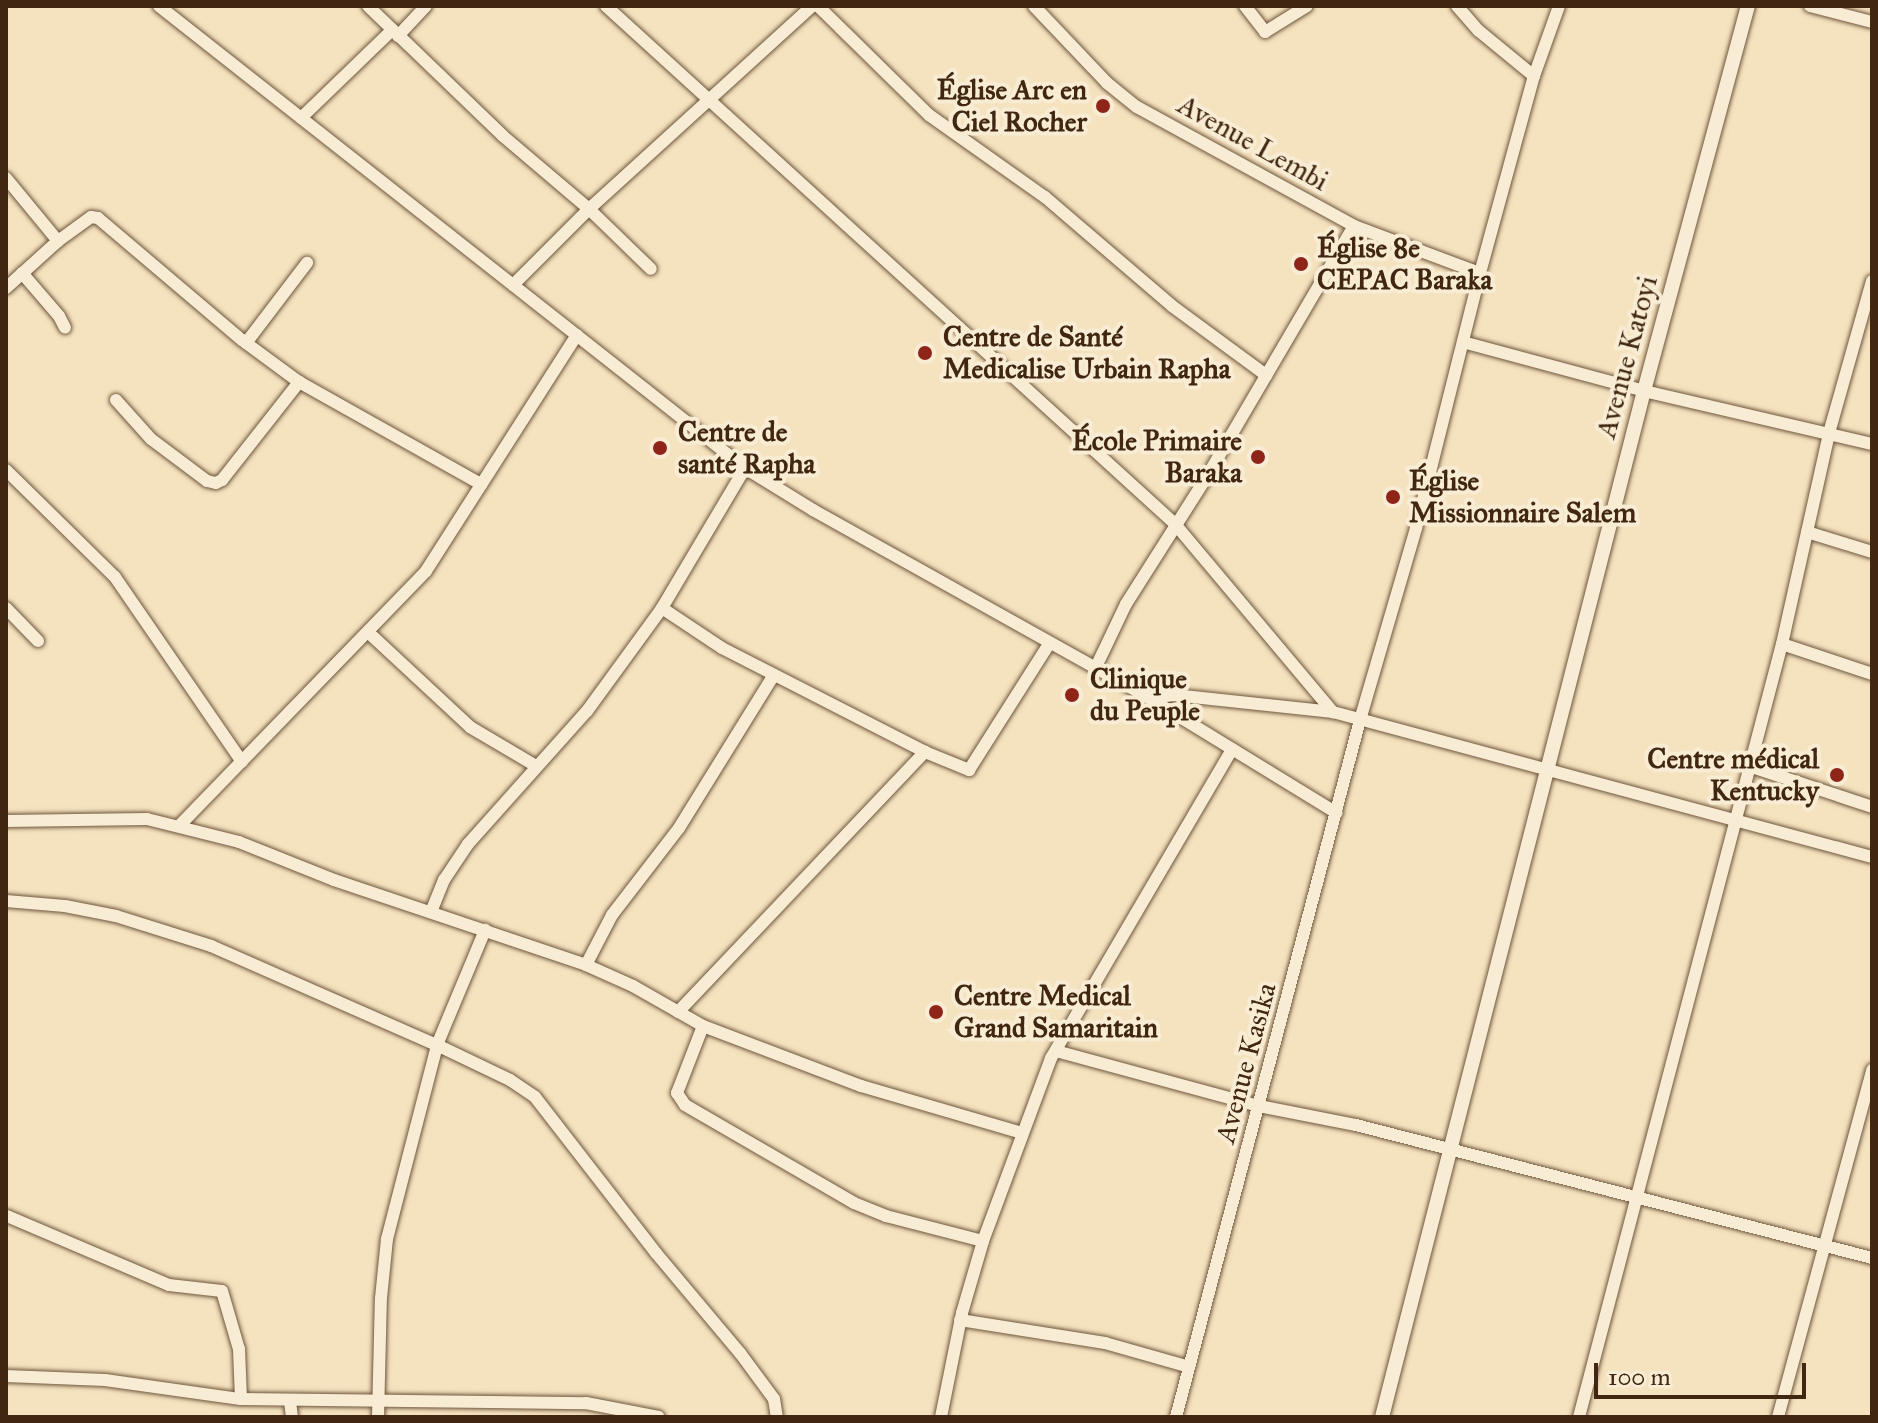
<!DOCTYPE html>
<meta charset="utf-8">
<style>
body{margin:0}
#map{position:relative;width:1878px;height:1423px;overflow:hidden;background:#f5e2be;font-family:"IM FELL Great Primer",serif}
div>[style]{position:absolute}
.roads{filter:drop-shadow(0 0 2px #6e563d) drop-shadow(0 0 2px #6e563d)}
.minor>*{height:12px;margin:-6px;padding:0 6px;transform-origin:6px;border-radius:6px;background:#f8ecd5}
.tertiary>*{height:14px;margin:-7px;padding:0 7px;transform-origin:7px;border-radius:7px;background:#f8ecd5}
.dots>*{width:22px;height:22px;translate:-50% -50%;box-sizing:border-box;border:4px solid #f8ecd5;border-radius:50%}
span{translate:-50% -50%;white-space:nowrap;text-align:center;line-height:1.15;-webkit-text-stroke:8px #f8ecd5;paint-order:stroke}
.poi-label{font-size:28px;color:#412712;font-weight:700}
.right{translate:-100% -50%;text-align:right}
.left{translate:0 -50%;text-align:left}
.street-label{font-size:28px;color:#412712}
.frame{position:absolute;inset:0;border:8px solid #412712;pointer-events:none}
.scale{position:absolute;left:1594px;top:1363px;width:212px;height:36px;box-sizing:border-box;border:4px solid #412712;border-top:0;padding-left:10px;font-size:24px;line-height:28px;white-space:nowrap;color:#412712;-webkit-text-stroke:6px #f8ecd5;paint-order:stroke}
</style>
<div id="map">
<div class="roads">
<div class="minor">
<div style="left:159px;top:6px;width:746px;rotate:38.25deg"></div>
<div style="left:745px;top:468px;width:80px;rotate:31.7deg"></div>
<div style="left:813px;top:510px;width:385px;rotate:29.2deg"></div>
<div style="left:1149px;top:698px;width:220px;rotate:31.5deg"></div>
<div style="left:368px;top:6px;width:187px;rotate:43.9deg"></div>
<div style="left:503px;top:136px;width:113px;rotate:40.3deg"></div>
<div style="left:589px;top:209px;width:86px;rotate:44.1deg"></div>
<div style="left:606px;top:6px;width:769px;rotate:42.31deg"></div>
<div style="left:1175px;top:524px;width:246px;rotate:50deg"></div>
<div style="left:818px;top:6px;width:156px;rotate:44.5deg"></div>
<div style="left:929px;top:115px;width:142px;rotate:35.3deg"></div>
<div style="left:1045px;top:197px;width:167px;rotate:40.6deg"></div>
<div style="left:1172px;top:306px;width:117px;rotate:36.3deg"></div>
<div style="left:1034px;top:6px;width:106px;rotate:46.5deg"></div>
<div style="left:1107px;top:83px;width:38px;rotate:39deg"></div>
<div style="left:1137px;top:107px;width:247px;rotate:28.7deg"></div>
<div style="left:1354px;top:226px;width:134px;rotate:20.5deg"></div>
<div style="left:1245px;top:6px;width:33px;rotate:52deg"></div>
<div style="left:1265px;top:32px;width:49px;rotate:-31.8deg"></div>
<div style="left:1457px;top:6px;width:33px;rotate:49deg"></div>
<div style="left:1479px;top:31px;width:71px;rotate:39.3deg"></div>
<div style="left:1810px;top:6px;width:64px;rotate:14.5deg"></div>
<div style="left:398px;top:36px;width:41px;rotate:-47deg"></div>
<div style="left:301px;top:118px;width:127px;rotate:-44deg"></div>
<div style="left:6px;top:178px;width:82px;rotate:50.5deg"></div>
<div style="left:22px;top:273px;width:57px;rotate:49.3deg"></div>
<div style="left:59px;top:316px;width:13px;rotate:63deg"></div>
<div style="left:513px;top:285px;width:107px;rotate:-45deg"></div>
<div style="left:589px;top:209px;width:302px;rotate:-42.3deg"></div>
<div style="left:6px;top:288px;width:70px;rotate:-42.1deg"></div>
<div style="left:58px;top:241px;width:41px;rotate:-36deg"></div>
<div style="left:91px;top:217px;width:7px;rotate:8deg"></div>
<div style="left:98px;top:218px;width:189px;rotate:40.3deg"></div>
<div style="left:242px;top:340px;width:71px;rotate:36.4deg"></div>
<div style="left:299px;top:382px;width:209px;rotate:29.3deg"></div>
<div style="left:1463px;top:342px;width:188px;rotate:15.1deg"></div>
<div style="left:1644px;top:391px;width:234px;rotate:13.1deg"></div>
<div style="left:246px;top:343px;width:101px;rotate:-52.7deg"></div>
<div style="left:116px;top:400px;width:52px;rotate:48.1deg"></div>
<div style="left:151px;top:439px;width:70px;rotate:36.9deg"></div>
<div style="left:207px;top:481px;width:9px;rotate:13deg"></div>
<div style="left:216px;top:483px;width:7px;rotate:-27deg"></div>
<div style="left:222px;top:480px;width:125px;rotate:-51.8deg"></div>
<div style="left:6px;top:470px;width:153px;rotate:44.5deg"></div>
<div style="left:115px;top:577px;width:224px;rotate:55.5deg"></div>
<div style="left:1807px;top:532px;width:68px;rotate:17.1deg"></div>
<div style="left:6px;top:608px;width:46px;rotate:45.9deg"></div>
<div style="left:662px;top:608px;width:72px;rotate:33.7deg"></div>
<div style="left:722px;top:648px;width:228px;rotate:27.1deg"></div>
<div style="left:925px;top:752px;width:48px;rotate:22.2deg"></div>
<div style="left:969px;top:770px;width:149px;rotate:-57.6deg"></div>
<div style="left:369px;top:633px;width:138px;rotate:42.9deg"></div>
<div style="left:470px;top:727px;width:77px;rotate:30.6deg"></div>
<div style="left:1782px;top:644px;width:95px;rotate:18.4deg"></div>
<div style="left:1095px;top:669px;width:72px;rotate:-64.5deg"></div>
<div style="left:1126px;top:604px;width:149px;rotate:-57.6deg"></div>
<div style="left:1206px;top:478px;width:292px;rotate:-59.6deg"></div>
<div style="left:1149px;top:698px;width:25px;rotate:-7deg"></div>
<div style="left:1174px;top:695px;width:160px;rotate:6.1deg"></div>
<div style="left:1333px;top:712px;width:558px;rotate:15.06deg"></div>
<div style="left:1749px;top:766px;width:130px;rotate:18.4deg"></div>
<div style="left:6px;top:821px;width:141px;rotate:-0.8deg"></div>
<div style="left:147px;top:819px;width:95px;rotate:14deg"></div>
<div style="left:239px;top:842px;width:102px;rotate:21.8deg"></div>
<div style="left:334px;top:880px;width:266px;rotate:18.6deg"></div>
<div style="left:586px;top:965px;width:51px;rotate:24.1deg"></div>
<div style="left:633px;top:986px;width:81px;rotate:29.7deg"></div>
<div style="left:703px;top:1026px;width:169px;rotate:20.8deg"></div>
<div style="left:861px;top:1086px;width:168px;rotate:16.3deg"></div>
<div style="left:179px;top:826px;width:355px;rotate:-45.9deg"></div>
<div style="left:426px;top:571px;width:280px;rotate:-57.4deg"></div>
<div style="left:6px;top:901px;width:59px;rotate:4.8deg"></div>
<div style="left:65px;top:906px;width:52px;rotate:11.1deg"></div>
<div style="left:116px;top:916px;width:100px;rotate:17.5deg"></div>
<div style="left:211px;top:946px;width:247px;rotate:23.7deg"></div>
<div style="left:437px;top:1045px;width:81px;rotate:25.6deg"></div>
<div style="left:510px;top:1080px;width:30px;rotate:34deg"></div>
<div style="left:535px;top:1097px;width:197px;rotate:52.2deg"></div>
<div style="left:656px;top:1253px;width:131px;rotate:50deg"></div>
<div style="left:740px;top:1353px;width:57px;rotate:53.5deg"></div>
<div style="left:774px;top:1399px;width:18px;rotate:81deg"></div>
<div style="left:431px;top:912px;width:35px;rotate:-68deg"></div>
<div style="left:444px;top:880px;width:43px;rotate:-56.3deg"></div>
<div style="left:468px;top:844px;width:178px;rotate:-48.2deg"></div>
<div style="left:587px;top:711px;width:127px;rotate:-53.9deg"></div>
<div style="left:662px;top:608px;width:163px;rotate:-59.3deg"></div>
<div style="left:586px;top:965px;width:56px;rotate:-62.5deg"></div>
<div style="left:612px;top:915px;width:110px;rotate:-52.4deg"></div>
<div style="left:679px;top:828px;width:180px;rotate:-58.2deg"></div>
<div style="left:678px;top:1012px;width:359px;rotate:-46.5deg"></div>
<div style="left:703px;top:1026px;width:72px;rotate:111.2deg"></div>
<div style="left:677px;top:1093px;width:14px;rotate:56deg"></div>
<div style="left:685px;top:1105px;width:195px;rotate:30.1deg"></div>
<div style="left:854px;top:1203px;width:35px;rotate:22deg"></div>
<div style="left:886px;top:1216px;width:100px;rotate:14.5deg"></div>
<div style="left:1056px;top:1051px;width:210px;rotate:15.2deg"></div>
<div style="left:1259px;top:1106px;width:99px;rotate:11.1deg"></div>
<div style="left:1356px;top:1125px;width:533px;rotate:14.45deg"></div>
<div style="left:7px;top:1216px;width:176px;rotate:23.1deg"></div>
<div style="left:169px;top:1285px;width:53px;rotate:6.5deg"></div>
<div style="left:222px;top:1291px;width:60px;rotate:73.7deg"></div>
<div style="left:239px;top:1349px;width:50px;rotate:87.7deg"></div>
<div style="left:960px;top:1320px;width:147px;rotate:9deg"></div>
<div style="left:1105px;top:1343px;width:87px;rotate:15.9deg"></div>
<div style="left:6px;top:1376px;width:99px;rotate:2.3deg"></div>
<div style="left:105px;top:1380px;width:137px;rotate:8deg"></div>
<div style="left:241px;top:1399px;width:345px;rotate:0.7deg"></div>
<div style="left:586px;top:1403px;width:74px;rotate:10.9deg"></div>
<div style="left:290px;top:1401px;width:16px;rotate:83deg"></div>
<div style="left:378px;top:1417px;width:119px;rotate:-88.6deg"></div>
<div style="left:381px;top:1298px;width:59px;rotate:-84.2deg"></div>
<div style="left:387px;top:1239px;width:200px;rotate:-75.5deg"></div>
<div style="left:437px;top:1045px;width:125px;rotate:-67.3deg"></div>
<div style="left:941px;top:1417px;width:106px;rotate:-78.6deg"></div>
<div style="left:962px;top:1313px;width:75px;rotate:-73.7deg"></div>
<div style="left:983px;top:1241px;width:195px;rotate:-69.6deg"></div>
<div style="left:1051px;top:1058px;width:358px;rotate:-59.6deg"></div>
<div style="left:1176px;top:1417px;width:721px;rotate:-75.21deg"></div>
<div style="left:1360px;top:720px;width:200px;rotate:-73.7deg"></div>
<div style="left:1416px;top:528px;width:263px;rotate:-75.9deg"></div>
<div style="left:1480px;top:273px;width:204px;rotate:-74.7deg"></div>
<div style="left:1534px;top:76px;width:74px;rotate:-70.3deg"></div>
<div style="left:1579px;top:1417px;width:799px;rotate:-75.29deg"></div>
<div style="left:1782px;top:644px;width:216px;rotate:-77.4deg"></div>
<div style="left:1829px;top:433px;width:158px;rotate:-74.2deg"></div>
<div style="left:1778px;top:1417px;width:360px;rotate:-74.8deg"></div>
</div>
<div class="tertiary">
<div style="left:1382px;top:1417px;width:1059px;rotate:-75.68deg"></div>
<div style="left:1644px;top:391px;width:399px;rotate:-74.9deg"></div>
</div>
</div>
<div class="dots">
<div style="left:1103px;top:106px;background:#8f2418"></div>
<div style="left:1301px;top:264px;background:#8f2418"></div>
<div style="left:925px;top:353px;background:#8f2418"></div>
<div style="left:660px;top:448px;background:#8f2418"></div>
<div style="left:1258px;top:457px;background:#8f2418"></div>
<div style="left:1393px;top:497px;background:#8f2418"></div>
<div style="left:1072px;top:695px;background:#8f2418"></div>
<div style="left:1837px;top:775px;background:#8f2418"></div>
<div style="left:936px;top:1012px;background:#8f2418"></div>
</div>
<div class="poi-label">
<span class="right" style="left:1087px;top:106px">Église Arc en<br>Ciel Rocher</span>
<span class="left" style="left:1317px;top:264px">Église 8e<br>CEPAC Baraka</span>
<span class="left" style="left:943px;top:353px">Centre de Santé<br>Medicalise Urbain Rapha</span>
<span class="left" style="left:678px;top:448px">Centre de<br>santé Rapha</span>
<span class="right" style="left:1242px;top:457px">École Primaire<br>Baraka</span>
<span class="left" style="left:1409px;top:497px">Église<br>Missionnaire Salem</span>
<span class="left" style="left:1090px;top:695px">Clinique<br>du Peuple</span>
<span class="right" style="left:1819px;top:775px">Centre médical<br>Kentucky</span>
<span class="left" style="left:954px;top:1012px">Centre Medical<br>Grand Samaritain</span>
</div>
<div class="street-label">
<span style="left:1253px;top:143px;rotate:29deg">Avenue Lembi</span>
<span style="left:1627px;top:357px;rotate:-75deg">Avenue Katoyi</span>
<span style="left:1246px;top:1063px;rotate:-75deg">Avenue Kasika</span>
</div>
<div class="frame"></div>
<div class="scale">100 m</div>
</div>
